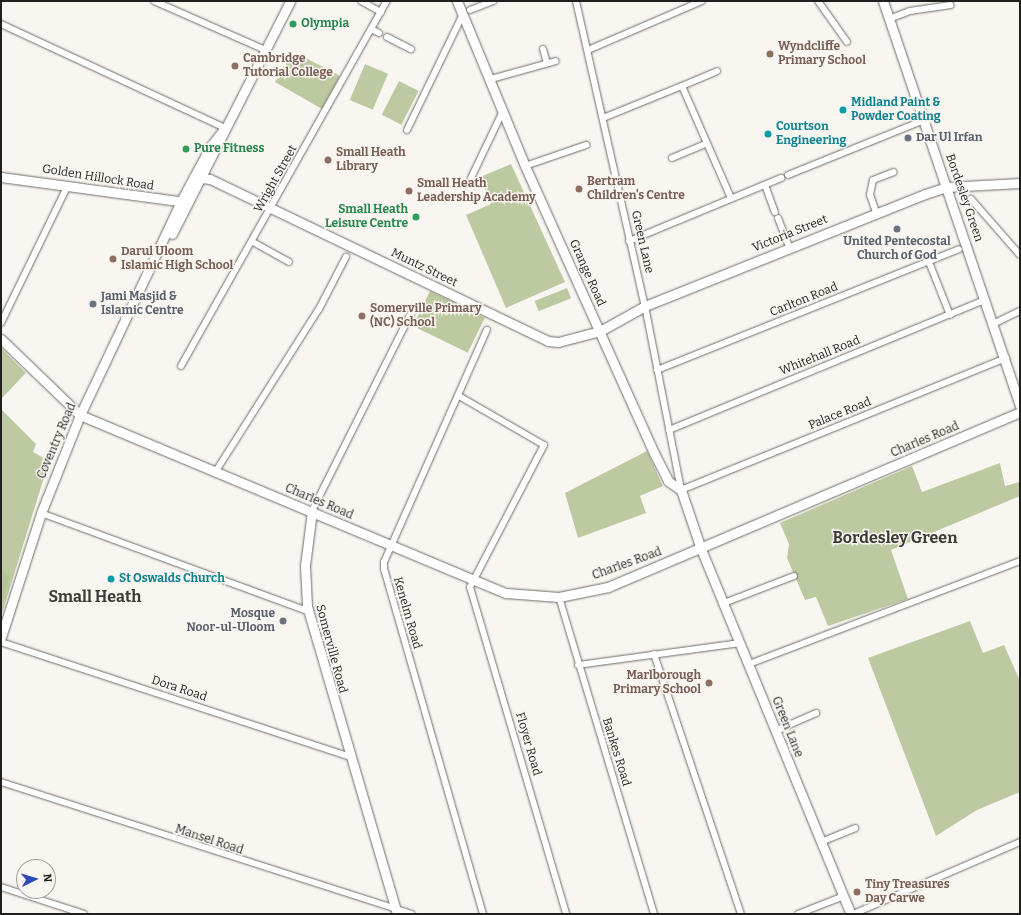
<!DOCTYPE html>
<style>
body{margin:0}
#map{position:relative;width:1021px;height:915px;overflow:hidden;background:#f9f6f1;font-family:Bitter,serif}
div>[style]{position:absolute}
.green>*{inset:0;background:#bdcaa1;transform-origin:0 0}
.forest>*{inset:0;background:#b7c596}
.roads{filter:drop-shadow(0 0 1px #6e6c68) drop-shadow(0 0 1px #6e6c68)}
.street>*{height:6px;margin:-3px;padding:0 3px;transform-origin:3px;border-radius:3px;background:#fff}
.secondary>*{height:9px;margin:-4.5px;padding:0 4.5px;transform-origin:4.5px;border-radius:4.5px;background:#fff}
.dots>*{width:11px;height:11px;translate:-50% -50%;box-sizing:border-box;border:2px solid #f9f6f1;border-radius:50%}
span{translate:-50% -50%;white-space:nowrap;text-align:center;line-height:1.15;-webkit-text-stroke:3px #f9f6f1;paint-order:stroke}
.leisure-label{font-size:12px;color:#27864d;font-weight:700}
.left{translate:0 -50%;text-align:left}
.right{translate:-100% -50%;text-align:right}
.education-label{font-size:12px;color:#785e54;font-weight:700}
.culture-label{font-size:12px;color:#0d838f;font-weight:700}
.worship-label{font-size:12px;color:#5b616d;font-weight:700}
.street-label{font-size:12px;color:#201f1e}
.district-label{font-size:16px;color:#3d3a37;font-weight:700}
.frame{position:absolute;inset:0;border:2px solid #201f1e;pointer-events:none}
.north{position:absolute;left:16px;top:859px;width:40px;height:40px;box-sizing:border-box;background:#f9f6f1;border:1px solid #a2a09d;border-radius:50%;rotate:85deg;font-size:11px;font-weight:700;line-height:16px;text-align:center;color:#201f1e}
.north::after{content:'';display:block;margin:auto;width:14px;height:18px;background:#2e4aba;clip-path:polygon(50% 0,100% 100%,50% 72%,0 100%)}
</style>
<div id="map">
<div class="green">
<div style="clip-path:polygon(290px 55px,298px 59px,300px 55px,340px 76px,322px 109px,275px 82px)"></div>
<div style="left:365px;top:64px;width:25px;height:39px;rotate:23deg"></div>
<div style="left:399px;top:81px;width:22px;height:38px;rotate:27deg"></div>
<div style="clip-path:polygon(511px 164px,565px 282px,506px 308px,466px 215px,491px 204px,480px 177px)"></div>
<div style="left:567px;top:288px;width:11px;height:35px;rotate:68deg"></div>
<div style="left:430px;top:291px;width:61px;height:39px;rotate:26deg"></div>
<div style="clip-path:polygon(1px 348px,26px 373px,1px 399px)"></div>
<div style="clip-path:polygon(1px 409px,36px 444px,33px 452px,49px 461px,1px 617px)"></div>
<div style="clip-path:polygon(647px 451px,663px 486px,640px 496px,646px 513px,578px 538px,565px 493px)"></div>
<div style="clip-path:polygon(1000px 463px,1005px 486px,1020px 482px,1020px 496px,891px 550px,908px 599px,828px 626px,816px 597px,805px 600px,787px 558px,789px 544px,780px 523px,912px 466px,922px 492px)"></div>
<div style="clip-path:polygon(970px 621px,983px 653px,1004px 645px,1020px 681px,1020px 792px,977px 810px,936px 836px,868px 658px)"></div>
</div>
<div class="forest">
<div style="clip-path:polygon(1px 569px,10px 577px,1px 607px)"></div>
</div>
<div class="roads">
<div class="street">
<div style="left:154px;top:1px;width:121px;rotate:23.8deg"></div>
<div style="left:361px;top:1px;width:23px;rotate:29deg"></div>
<div style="left:576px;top:1px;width:313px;rotate:77.3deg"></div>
<div style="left:645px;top:306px;width:187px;rotate:78.9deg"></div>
<div style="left:681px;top:490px;width:351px;rotate:-22.1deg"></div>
<div style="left:818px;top:1px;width:50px;rotate:54.7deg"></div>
<div style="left:470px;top:10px;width:25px;rotate:-21deg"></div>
<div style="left:889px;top:19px;width:22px;rotate:-21deg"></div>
<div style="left:910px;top:11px;width:41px;rotate:-8.3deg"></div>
<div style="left:1px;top:24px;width:247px;rotate:24.9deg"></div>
<div style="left:371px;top:29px;width:9px;rotate:27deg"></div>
<div style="left:387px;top:37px;width:27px;rotate:27deg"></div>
<div style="left:543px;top:49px;width:15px;rotate:74deg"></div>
<div style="left:588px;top:50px;width:124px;rotate:-23.3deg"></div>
<div style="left:491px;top:79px;width:67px;rotate:-15.5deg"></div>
<div style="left:682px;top:86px;width:38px;rotate:-23deg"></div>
<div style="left:603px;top:118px;width:85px;rotate:-22.1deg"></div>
<div style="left:682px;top:86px;width:122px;rotate:66.4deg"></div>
<div style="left:407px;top:130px;width:129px;rotate:-64.2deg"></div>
<div style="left:672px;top:158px;width:38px;rotate:-23deg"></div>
<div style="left:525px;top:166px;width:65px;rotate:-19deg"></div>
<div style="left:788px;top:175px;width:147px;rotate:-22deg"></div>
<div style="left:471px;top:178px;width:74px;rotate:-64.5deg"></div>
<div style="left:765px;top:185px;width:29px;rotate:70deg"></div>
<div style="left:971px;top:199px;width:74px;rotate:48.8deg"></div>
<div style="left:876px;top:212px;width:18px;rotate:-109deg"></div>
<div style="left:870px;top:195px;width:15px;rotate:-79deg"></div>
<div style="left:873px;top:180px;width:22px;rotate:-21deg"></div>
<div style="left:778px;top:218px;width:31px;rotate:69deg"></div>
<div style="left:629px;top:241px;width:165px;rotate:-22.5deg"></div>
<div style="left:253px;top:242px;width:41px;rotate:29.1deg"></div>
<div style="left:929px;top:262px;width:57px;rotate:68.4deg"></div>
<div style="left:1px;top:323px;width:153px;rotate:-64.1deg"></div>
<div style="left:995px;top:323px;width:28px;rotate:-26deg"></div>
<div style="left:181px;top:366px;width:419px;rotate:-60.6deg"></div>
<div style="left:657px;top:370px;width:325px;rotate:-21.8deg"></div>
<div style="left:459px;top:396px;width:98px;rotate:30deg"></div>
<div style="left:544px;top:445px;width:160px;rotate:117.5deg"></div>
<div style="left:470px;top:587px;width:341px;rotate:73.6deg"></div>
<div style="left:669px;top:430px;width:336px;rotate:-22.4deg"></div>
<div style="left:216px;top:471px;width:192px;rotate:-57.6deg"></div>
<div style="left:319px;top:309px;width:59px;rotate:-62.6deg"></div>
<div style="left:312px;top:511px;width:226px;rotate:-63.4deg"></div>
<div style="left:41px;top:513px;width:284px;rotate:20.2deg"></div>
<div style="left:559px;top:597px;width:331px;rotate:73.3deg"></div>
<div style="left:724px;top:603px;width:75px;rotate:-21.1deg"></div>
<div style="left:1px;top:642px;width:367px;rotate:18.2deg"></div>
<div style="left:654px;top:654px;width:274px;rotate:71.5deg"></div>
<div style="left:749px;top:664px;width:290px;rotate:-20.8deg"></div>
<div style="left:578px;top:665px;width:163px;rotate:-7.7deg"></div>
<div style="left:775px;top:731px;width:45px;rotate:-23.7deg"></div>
<div style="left:1px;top:782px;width:431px;rotate:17.8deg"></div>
<div style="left:821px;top:842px;width:37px;rotate:-22deg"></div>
<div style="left:1px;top:887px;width:87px;rotate:18deg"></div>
<div style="left:483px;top:914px;width:359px;rotate:-106deg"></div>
<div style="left:384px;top:569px;width:7px;rotate:-90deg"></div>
<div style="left:384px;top:562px;width:254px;rotate:-66.1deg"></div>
<div style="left:798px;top:914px;width:49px;rotate:-21.4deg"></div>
<div style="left:853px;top:914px;width:182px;rotate:-23.3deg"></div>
</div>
<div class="secondary">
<div style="left:457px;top:1px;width:178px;rotate:67.6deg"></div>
<div style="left:525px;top:166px;width:315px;rotate:65.8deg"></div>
<div style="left:654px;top:453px;width:31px;rotate:63deg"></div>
<div style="left:668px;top:481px;width:16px;rotate:35deg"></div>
<div style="left:681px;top:490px;width:62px;rotate:71.3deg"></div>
<div style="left:701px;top:549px;width:395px;rotate:67.7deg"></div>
<div style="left:883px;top:1px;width:427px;rotate:71.3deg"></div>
<div style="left:1px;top:177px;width:186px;rotate:7.7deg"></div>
<div style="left:194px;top:177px;width:16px;rotate:7deg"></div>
<div style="left:210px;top:179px;width:375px;rotate:25.6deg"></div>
<div style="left:548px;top:341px;width:10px;rotate:6deg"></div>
<div style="left:558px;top:342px;width:43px;rotate:-14.7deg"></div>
<div style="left:600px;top:331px;width:51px;rotate:-29.1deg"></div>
<div style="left:645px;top:306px;width:302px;rotate:-21.8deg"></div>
<div style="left:925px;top:194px;width:22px;rotate:-18deg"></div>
<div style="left:946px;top:187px;width:74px;rotate:-3.1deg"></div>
<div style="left:172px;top:234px;width:261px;rotate:-63.1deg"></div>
<div style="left:1px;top:339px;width:110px;rotate:43.9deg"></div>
<div style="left:80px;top:415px;width:462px;rotate:22.7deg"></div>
<div style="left:506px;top:593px;width:53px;rotate:4.3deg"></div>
<div style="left:559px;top:597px;width:50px;rotate:-11.5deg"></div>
<div style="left:608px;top:587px;width:448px;rotate:-23deg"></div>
<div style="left:312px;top:511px;width:55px;rotate:97.3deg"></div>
<div style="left:305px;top:566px;width:40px;rotate:87.1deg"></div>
<div style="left:307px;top:606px;width:321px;rotate:73.7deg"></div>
<div style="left:1px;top:637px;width:130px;rotate:-72.1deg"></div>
<div style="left:41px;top:513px;width:105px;rotate:-68.3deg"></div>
<div style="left:80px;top:415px;width:234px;rotate:-64.7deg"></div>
<div style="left:180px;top:203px;width:64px;rotate:-61.8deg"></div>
<div style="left:210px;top:147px;width:24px;rotate:-52deg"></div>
</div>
</div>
<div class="dots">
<div style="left:293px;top:24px;background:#2e9e5b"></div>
<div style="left:770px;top:54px;background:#8d6e63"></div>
<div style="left:235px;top:66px;background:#8d6e63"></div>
<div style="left:843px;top:110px;background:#0f9aa8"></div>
<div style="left:768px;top:134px;background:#0f9aa8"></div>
<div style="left:908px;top:138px;background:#6b7280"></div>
<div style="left:186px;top:149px;background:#2e9e5b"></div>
<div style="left:328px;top:160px;background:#8d6e63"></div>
<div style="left:579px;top:189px;background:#8d6e63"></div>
<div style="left:409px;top:191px;background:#8d6e63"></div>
<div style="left:416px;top:217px;background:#2e9e5b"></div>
<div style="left:897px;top:229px;background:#6b7280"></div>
<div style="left:113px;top:259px;background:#8d6e63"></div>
<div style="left:93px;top:304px;background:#6b7280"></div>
<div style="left:362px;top:316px;background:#8d6e63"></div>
<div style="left:111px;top:579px;background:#0f9aa8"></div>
<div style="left:283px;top:621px;background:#6b7280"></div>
<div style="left:709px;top:683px;background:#8d6e63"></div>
<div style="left:857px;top:892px;background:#8d6e63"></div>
</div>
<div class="leisure-label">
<span class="left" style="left:301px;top:24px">Olympia</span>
<span class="left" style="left:194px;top:149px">Pure Fitness</span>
<span class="right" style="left:408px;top:217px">Small Heath<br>Leisure Centre</span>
</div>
<div class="education-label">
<span class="left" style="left:778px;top:54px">Wyndcliffe<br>Primary School</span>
<span class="left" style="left:243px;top:66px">Cambridge<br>Tutorial College</span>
<span class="left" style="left:336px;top:160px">Small Heath<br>Library</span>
<span class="left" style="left:587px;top:189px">Bertram<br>Children's Centre</span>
<span class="left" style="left:417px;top:191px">Small Heath<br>Leadership Academy</span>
<span class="left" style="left:121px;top:259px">Darul Uloom<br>Islamic High School</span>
<span class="left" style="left:370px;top:316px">Somerville Primary<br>(NC) School</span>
<span class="right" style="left:701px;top:683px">Marlborough<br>Primary School</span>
<span class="left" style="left:865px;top:892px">Tiny Treasures<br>Day Carwe</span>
</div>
<div class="culture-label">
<span class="left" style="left:851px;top:110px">Midland Paint &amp;<br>Powder Coating</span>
<span class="left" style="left:776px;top:134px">Courtson<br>Engineering</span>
<span class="left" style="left:119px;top:579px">St Oswalds Church</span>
</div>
<div class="worship-label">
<span class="left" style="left:916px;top:138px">Dar Ul Irfan</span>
<span style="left:897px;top:249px">United Pentecostal<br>Church of God</span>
<span class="left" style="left:101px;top:304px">Jami Masjid &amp;<br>Islamic Centre</span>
<span class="right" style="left:275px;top:621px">Mosque<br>Noor-ul-Uloom</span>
</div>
<div class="street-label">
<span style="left:98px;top:178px;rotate:9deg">Golden Hillock Road</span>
<span style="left:276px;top:179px;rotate:-61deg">Wright Street</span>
<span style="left:964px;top:198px;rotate:71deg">Bordesley Green</span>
<span style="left:790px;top:234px;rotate:-22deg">Victoria Street</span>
<span style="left:642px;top:242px;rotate:77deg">Green Lane</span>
<span style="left:424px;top:268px;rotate:26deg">Muntz Street</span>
<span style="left:587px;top:273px;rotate:66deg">Grange Road</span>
<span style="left:804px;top:300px;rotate:-22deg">Carlton Road</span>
<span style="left:820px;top:356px;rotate:-22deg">Whitehall Road</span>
<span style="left:840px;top:414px;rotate:-22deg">Palace Road</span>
<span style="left:925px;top:440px;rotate:-23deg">Charles Road</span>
<span style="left:57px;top:441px;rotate:-67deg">Coventry Road</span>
<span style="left:319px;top:502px;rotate:23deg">Charles Road</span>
<span style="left:627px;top:564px;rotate:-20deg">Charles Road</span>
<span style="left:407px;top:613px;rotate:74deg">Kenelm Road</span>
<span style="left:331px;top:649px;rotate:75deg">Somerville Road</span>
<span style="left:179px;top:689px;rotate:18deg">Dora Road</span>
<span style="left:787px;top:727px;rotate:68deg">Green Lane</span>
<span style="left:528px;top:744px;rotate:74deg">Floyer Road</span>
<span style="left:616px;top:752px;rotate:73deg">Bankes Road</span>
<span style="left:209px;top:840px;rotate:18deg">Mansel Road</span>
</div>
<div class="district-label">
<span style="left:895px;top:538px">Bordesley Green</span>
<span style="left:95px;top:597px">Small Heath</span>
</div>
<div class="frame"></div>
<div class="north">N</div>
</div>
